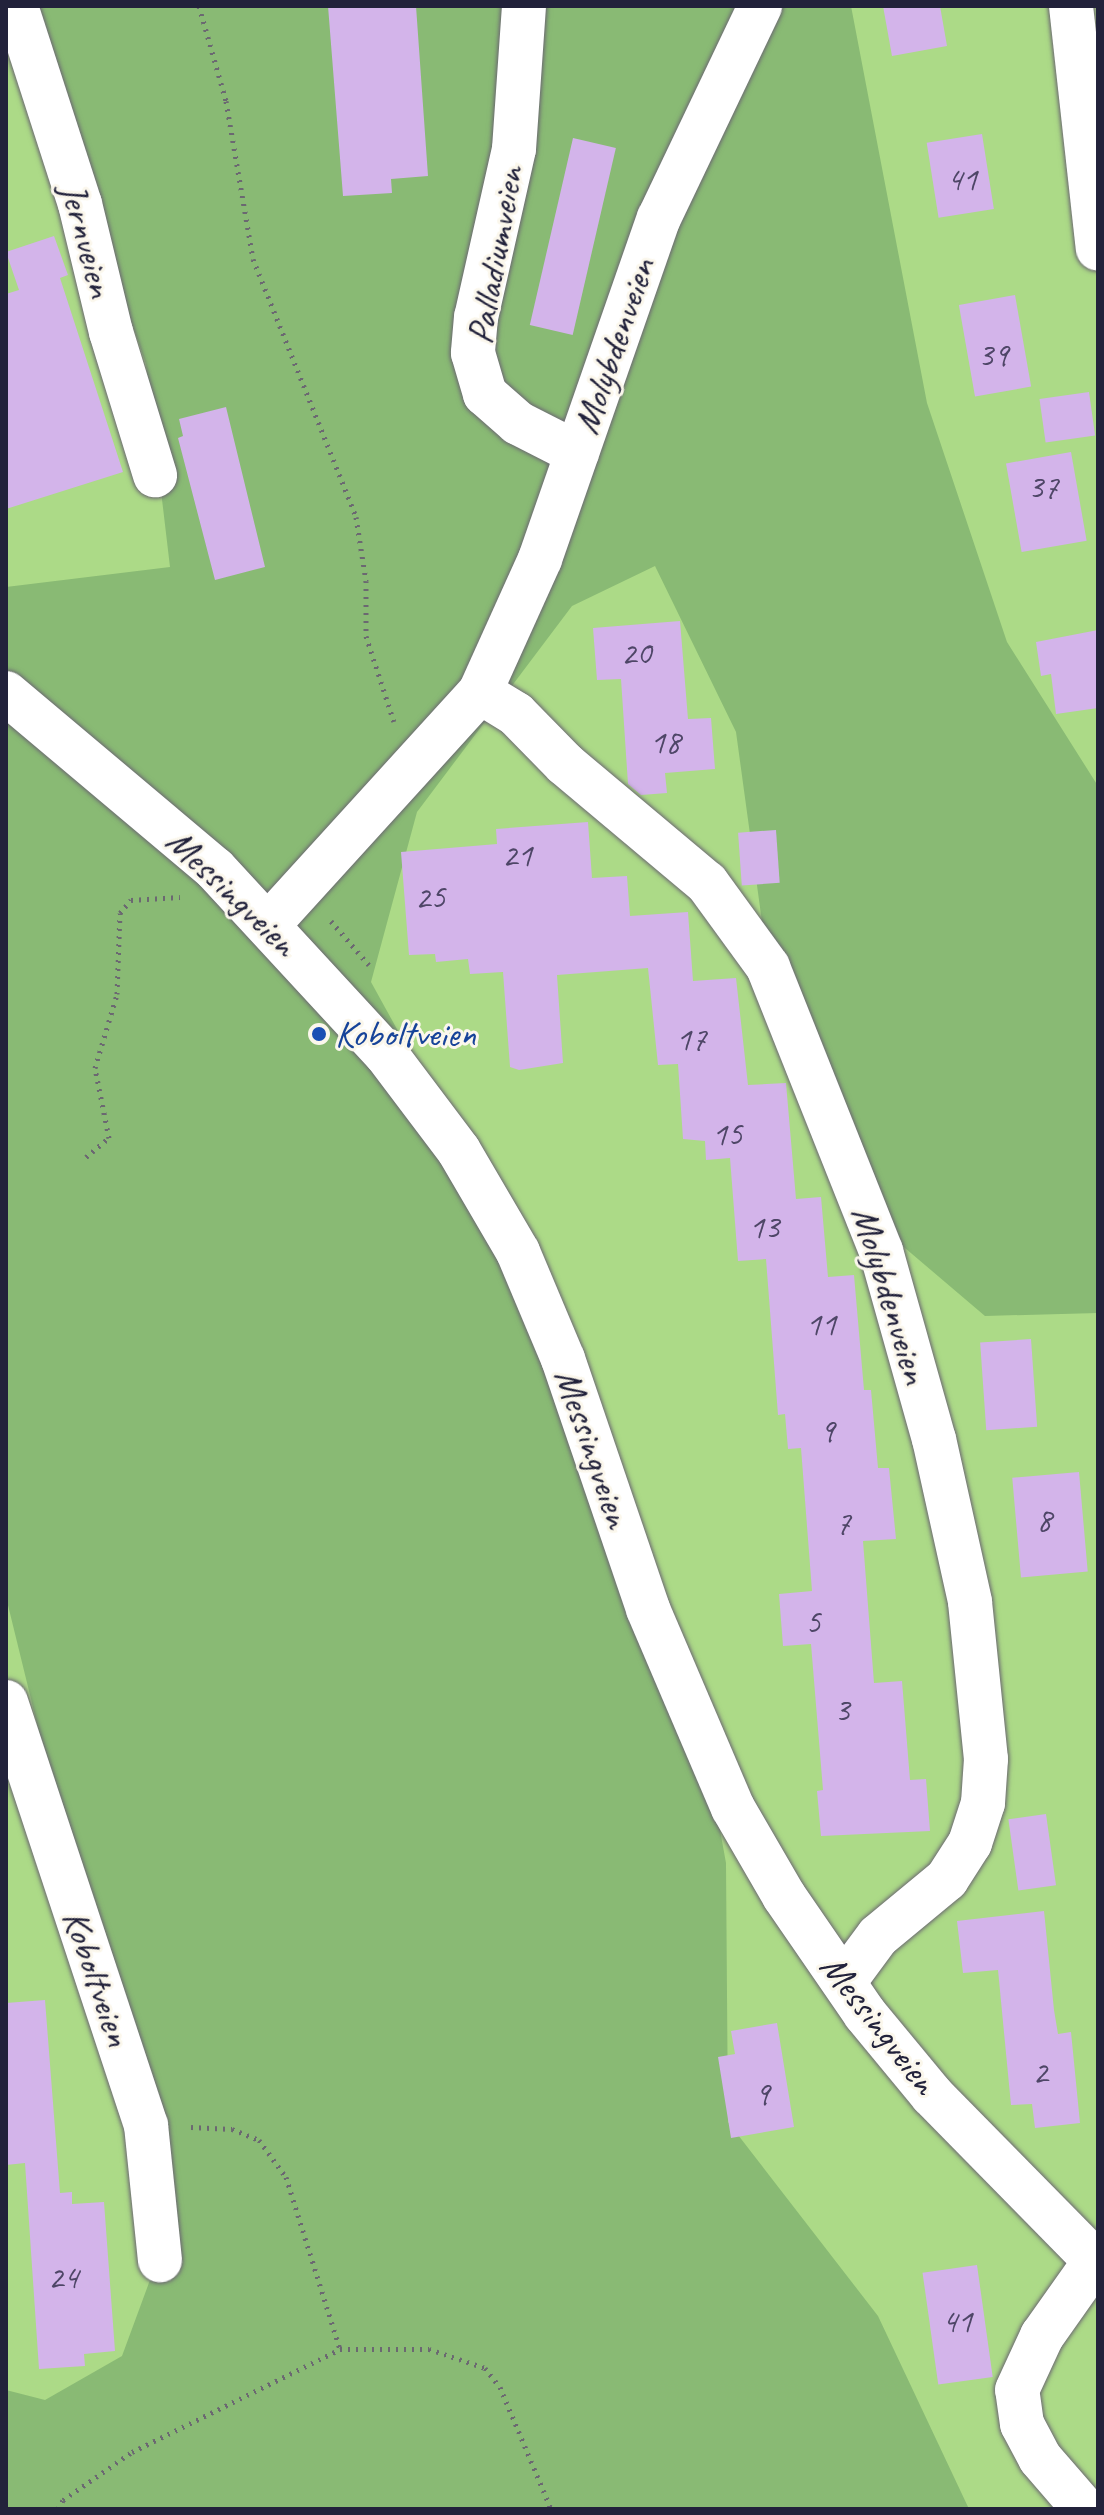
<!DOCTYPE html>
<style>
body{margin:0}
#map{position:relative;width:1104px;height:2515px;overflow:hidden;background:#f2ebd4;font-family:Caveat,sans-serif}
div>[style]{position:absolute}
.green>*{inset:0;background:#acda87;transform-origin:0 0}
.forest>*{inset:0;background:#89ba74}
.building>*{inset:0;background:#d3b4ea;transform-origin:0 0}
.path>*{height:5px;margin-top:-2.5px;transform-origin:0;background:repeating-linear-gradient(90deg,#6b6871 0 2px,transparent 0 8px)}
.roads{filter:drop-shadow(0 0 2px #6b6871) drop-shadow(0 0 2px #6b6871)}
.minor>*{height:44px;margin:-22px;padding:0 22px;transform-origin:22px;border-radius:22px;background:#fff}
.dots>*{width:22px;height:22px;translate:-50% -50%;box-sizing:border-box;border:4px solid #fbf7ec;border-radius:50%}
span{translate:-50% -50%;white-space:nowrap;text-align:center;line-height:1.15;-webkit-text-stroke:6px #fbf7ec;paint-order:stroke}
.number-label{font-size:34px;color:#4e4667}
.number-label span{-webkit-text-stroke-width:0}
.street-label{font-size:38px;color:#22223b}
.transit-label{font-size:38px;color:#164399}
.left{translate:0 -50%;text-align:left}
.frame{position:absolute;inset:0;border:8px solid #22223b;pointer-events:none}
</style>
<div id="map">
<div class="green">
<div style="left:6px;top:6px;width:1092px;height:2503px"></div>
</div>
<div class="forest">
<div style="clip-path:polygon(22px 6px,851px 6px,927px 403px,1007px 642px,1098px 786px,1098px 1313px,985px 1316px,885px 1231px,772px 995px,736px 732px,655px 566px,572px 606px,417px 812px,371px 982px,490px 1198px,688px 1654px,726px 1863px,728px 2122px,878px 2316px,969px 2509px,6px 2509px,6px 2390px,45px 2400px,122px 2356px,164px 2242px,6px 1597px,6px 587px,170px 567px,146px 364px)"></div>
</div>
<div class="building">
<div style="clip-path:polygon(328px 6px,416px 6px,428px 176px,391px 179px,392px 193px,343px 196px)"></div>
<div style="clip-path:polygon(883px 6px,940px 6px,947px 46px,892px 56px)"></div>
<div style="left:982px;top:134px;width:76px;height:56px;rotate:81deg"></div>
<div style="left:573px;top:138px;width:44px;height:192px;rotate:13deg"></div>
<div style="clip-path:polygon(54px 236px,68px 275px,60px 278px,123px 472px,6px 509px,6px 294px,19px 290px,6px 252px)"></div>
<div style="left:1015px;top:295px;width:93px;height:57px;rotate:80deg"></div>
<div style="left:1089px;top:392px;width:44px;height:50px;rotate:82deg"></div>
<div style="clip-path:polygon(226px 407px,265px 567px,215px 580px,178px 438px,183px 436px,179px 419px)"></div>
<div style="left:1071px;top:452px;width:90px;height:66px;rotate:80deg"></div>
<div style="clip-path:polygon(680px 621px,688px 719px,711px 718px,715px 769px,665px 773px,667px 793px,641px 795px,628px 784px,621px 679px,597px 680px,593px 628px)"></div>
<div style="clip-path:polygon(1098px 630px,1098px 708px,1056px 714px,1051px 674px,1041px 676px,1036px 642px)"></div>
<div style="clip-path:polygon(588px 822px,592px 878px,627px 876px,630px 916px,688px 912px,693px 981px,736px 978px,748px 1085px,786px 1083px,796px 1199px,821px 1197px,828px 1277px,854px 1275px,864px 1390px,871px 1390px,878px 1468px,889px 1468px,896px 1539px,863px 1541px,874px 1683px,902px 1681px,910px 1780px,926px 1779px,930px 1831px,821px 1836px,817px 1791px,823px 1790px,811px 1644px,783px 1646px,779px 1594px,812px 1591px,801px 1448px,788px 1449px,785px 1414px,778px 1415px,766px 1259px,738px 1261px,730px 1158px,706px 1160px,705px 1141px,683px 1139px,678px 1064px,658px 1065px,648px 968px,557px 975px,563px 1063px,519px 1070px,510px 1067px,503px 972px,470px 974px,468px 959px,436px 962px,435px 954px,409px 955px,401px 852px,497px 844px,496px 829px)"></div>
<div style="left:776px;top:830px;width:53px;height:38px;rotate:86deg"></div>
<div style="left:1031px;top:1339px;width:88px;height:51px;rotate:86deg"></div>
<div style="left:1079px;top:1472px;width:100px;height:67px;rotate:85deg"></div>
<div style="left:1046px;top:1814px;width:72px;height:38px;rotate:82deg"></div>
<div style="clip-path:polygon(1044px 1911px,1054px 2010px,1058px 2034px,1071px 2032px,1080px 2123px,1035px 2128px,1032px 2104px,1011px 2105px,998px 1970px,963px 1973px,957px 1921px)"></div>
<div style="clip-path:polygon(45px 2000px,60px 2193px,72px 2192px,72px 2204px,104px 2202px,115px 2351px,84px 2354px,85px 2366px,39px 2369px,25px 2163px,6px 2165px,6px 2003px)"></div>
<div style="clip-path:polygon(777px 2023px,794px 2127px,731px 2138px,718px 2057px,735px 2054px,731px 2031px)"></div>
<div style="left:977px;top:2265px;width:113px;height:55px;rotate:82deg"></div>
</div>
<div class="path">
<div style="left:199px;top:6px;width:99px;rotate:74.1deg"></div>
<div style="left:226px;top:101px;width:160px;rotate:80.3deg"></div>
<div style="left:253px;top:259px;width:278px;rotate:68.2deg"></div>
<div style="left:356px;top:517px;width:65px;rotate:81.1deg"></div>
<div style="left:366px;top:581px;width:55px;rotate:90deg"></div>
<div style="left:366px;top:636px;width:90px;rotate:72deg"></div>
<div style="left:331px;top:921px;width:58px;rotate:49.2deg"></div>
<div style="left:86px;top:1157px;width:30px;rotate:-40deg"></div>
<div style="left:109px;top:1138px;width:71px;rotate:-101.3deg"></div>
<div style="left:95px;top:1068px;width:77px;rotate:-73.4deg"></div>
<div style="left:117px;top:994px;width:81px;rotate:-87.9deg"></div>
<div style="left:120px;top:913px;width:17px;rotate:-50deg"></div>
<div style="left:131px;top:900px;width:49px;rotate:-3.5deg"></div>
<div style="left:191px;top:2127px;width:41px;rotate:2.8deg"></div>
<div style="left:232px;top:2129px;width:29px;rotate:22deg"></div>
<div style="left:259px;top:2140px;width:46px;rotate:53.9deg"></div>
<div style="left:286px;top:2177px;width:180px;rotate:72.6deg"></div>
<div style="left:58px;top:2509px;width:10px;rotate:-61deg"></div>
<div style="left:63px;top:2500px;width:84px;rotate:-34.8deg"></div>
<div style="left:132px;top:2452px;width:232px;rotate:-26.3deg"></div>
<div style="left:340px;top:2349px;width:89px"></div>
<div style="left:429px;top:2349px;width:59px;rotate:18.7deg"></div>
<div style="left:485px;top:2368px;width:24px;rotate:52deg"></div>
<div style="left:500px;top:2387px;width:132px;rotate:67.3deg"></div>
</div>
<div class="roads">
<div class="minor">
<div style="left:16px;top:6px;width:208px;rotate:72.1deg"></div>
<div style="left:80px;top:204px;width:132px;rotate:76.4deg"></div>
<div style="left:111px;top:332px;width:150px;rotate:72.9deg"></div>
<div style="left:524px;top:6px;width:143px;rotate:94deg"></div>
<div style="left:514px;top:149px;width:172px;rotate:102.7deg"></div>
<div style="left:476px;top:317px;width:36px;rotate:95deg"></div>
<div style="left:473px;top:353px;width:43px;rotate:73.7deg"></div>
<div style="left:485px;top:394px;width:44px;rotate:41.3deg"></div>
<div style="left:518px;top:423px;width:66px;rotate:27deg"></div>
<div style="left:1071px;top:6px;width:244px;rotate:83.7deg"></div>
<div style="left:480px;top:692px;width:146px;rotate:-65.7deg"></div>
<div style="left:540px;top:559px;width:361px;rotate:-70.8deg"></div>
<div style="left:659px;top:218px;width:235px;rotate:-64.5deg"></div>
<div style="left:6px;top:693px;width:273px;rotate:40.1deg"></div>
<div style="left:215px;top:869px;width:252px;rotate:47.3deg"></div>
<div style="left:386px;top:1054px;width:121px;rotate:53deg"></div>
<div style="left:459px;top:1151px;width:117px;rotate:59.7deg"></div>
<div style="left:518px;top:1252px;width:116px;rotate:67.2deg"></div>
<div style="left:563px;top:1359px;width:264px;rotate:71.2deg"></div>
<div style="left:648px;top:1609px;width:216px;rotate:66.9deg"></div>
<div style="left:733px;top:1808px;width:102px;rotate:59.9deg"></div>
<div style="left:784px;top:1896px;width:143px;rotate:55.5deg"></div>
<div style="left:865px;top:2014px;width:105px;rotate:50.4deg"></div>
<div style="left:932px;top:2095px;width:237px;rotate:45.5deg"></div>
<div style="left:268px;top:925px;width:315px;rotate:-47.7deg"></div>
<div style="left:480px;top:692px;width:42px;rotate:31.4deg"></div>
<div style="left:516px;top:714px;width:70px;rotate:45.6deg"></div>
<div style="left:565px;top:764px;width:185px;rotate:40deg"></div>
<div style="left:707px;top:883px;width:104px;rotate:54deg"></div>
<div style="left:768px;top:967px;width:306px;rotate:68.3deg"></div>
<div style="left:881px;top:1251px;width:195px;rotate:74.3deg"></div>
<div style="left:934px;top:1439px;width:167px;rotate:77.5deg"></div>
<div style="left:970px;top:1602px;width:158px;rotate:84.2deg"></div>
<div style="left:986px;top:1759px;width:44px;rotate:93.9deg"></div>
<div style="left:983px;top:1803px;width:42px;rotate:108deg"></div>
<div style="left:970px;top:1843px;width:43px;rotate:122.6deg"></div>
<div style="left:947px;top:1879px;width:89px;rotate:140.4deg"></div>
<div style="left:878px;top:1936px;width:57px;rotate:126.5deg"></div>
<div style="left:6px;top:1702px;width:446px;rotate:71.7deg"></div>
<div style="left:146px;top:2125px;width:136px;rotate:84.1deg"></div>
<div style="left:1084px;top:2509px;width:67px;rotate:-130.8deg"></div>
<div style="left:1040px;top:2458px;width:38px;rotate:-118deg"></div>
<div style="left:1022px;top:2424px;width:34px;rotate:-98deg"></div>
<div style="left:1017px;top:2390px;width:60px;rotate:-65.2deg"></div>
<div style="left:1042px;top:2336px;width:92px;rotate:-54.8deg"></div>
</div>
</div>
<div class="dots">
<div style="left:319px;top:1034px;background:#1a4fb4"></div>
</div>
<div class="number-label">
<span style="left:962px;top:179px">41</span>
<span style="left:993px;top:355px">39</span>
<span style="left:1043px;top:487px">37</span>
<span style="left:636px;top:653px">20</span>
<span style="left:665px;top:742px">18</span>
<span style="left:517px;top:855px">21</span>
<span style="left:430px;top:897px">25</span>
<span style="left:691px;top:1039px">17</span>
<span style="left:727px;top:1134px">15</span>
<span style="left:764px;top:1227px">13</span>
<span style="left:821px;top:1324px">11</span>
<span style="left:827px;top:1431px">9</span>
<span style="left:1044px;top:1520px">8</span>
<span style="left:843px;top:1523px">7</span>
<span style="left:813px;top:1622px">5</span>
<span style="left:842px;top:1710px">3</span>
<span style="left:1040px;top:2072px">2</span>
<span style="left:762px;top:2094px">9</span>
<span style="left:63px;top:2277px">24</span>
<span style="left:957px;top:2321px">41</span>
</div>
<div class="street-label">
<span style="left:87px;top:240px;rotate:75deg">Jernveien</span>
<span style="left:495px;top:255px;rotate:-80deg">Palladiumveien</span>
<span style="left:614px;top:346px;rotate:-71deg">Molybdenveien</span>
<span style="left:232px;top:892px;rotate:44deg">Messingveien</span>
<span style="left:890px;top:1295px;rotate:73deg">Molybdenveien</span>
<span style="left:593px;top:1448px;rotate:71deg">Messingveien</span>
<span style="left:97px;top:1978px;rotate:71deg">Koboltveien</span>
<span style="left:879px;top:2024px;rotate:52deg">Messingveien</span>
</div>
<div class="transit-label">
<span class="left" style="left:335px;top:1034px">Koboltveien</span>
</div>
<div class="frame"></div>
</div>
